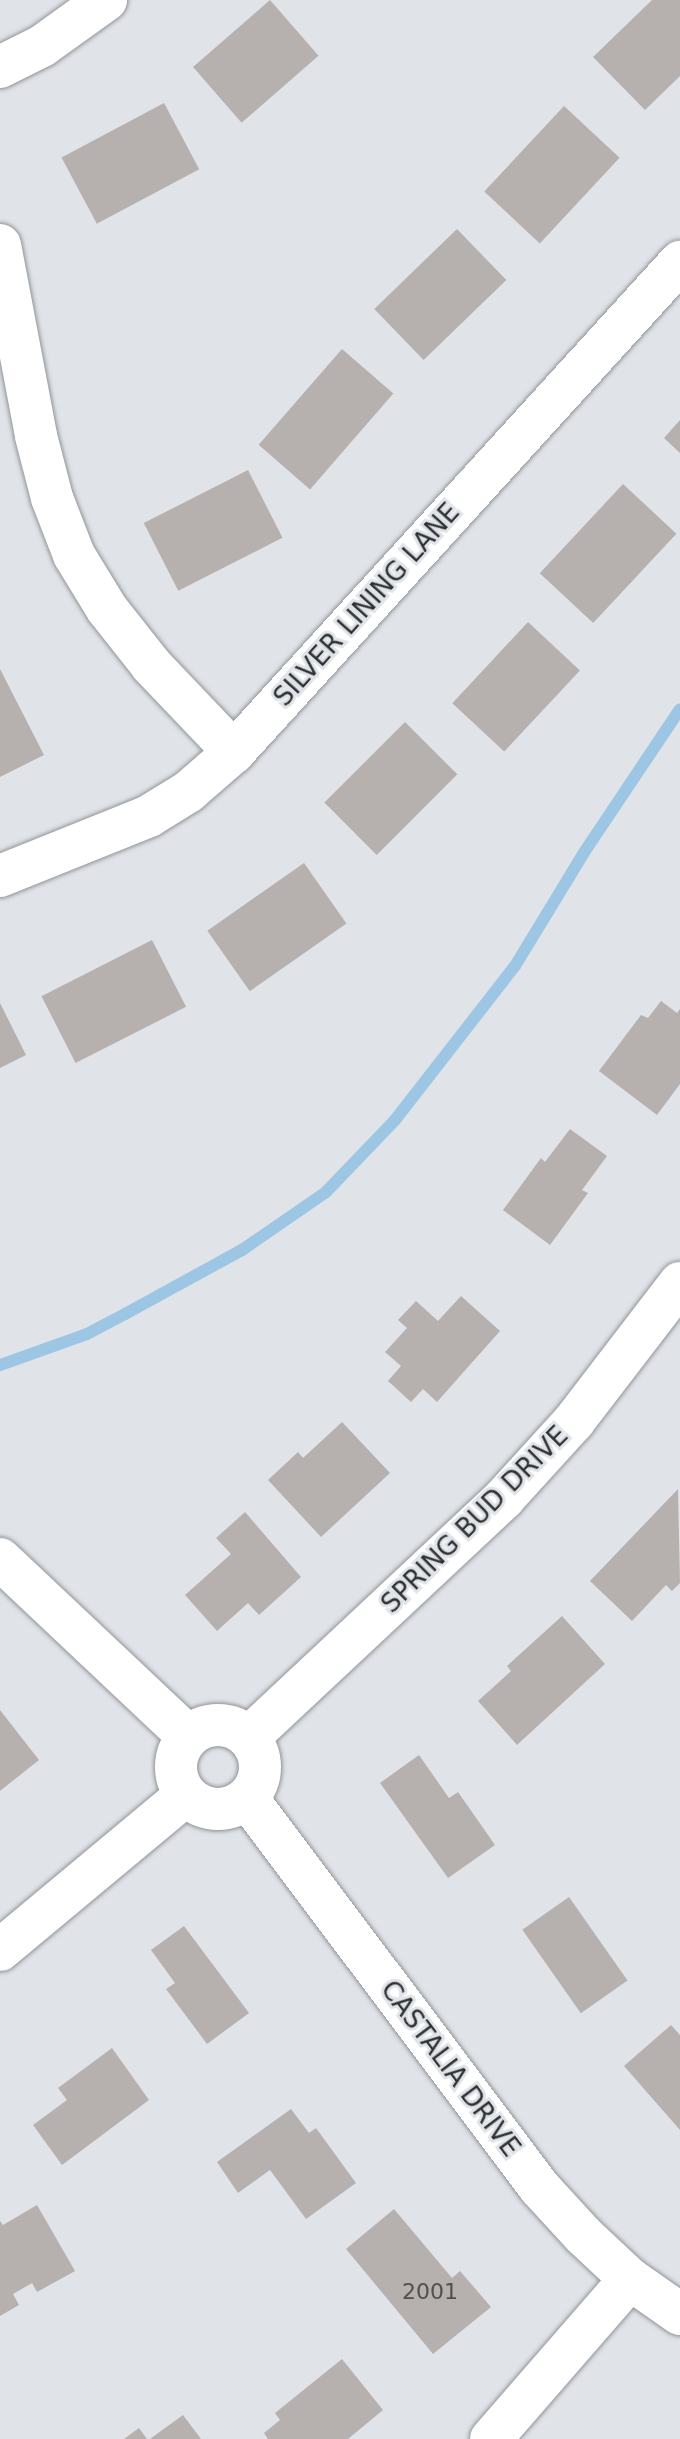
<!DOCTYPE html>
<style>
body{margin:0}
#map{position:relative;width:680px;height:2439px;overflow:hidden;background:#e0e4e9;font-family:"DejaVu Sans",sans-serif}
div>[style]{position:absolute}
.stream>*{height:12px;margin:-6px;padding:0 6px;transform-origin:6px;border-radius:6px;background:#9cc6e3}
.building>*{inset:0;background:#b6b0ae;transform-origin:0 0}
.roads{filter:drop-shadow(0 0 2px #919599) drop-shadow(0 0 2px #919599)}
.minor>*{height:42px;margin:-21px;padding:0 21px;transform-origin:21px;border-radius:21px;background:#fff}
.minor>.ring{margin:-21px;padding:0;box-sizing:content-box;background:none;border:42px solid #fff;border-radius:50%}
span{translate:-50% -50%;white-space:nowrap;text-align:center;line-height:1.15;-webkit-text-stroke:6px #e0e4e9;paint-order:stroke}
.number-label{font-size:22px;color:#515051}
.number-label span{-webkit-text-stroke-width:0}
.street-label{font-size:26px;color:#2f3032}
</style>
<div id="map">
<div class="stream">
<div style="left:0;top:1365px;width:92px;rotate:-19.6deg"></div>
<div style="left:87px;top:1334px;width:43px;rotate:-27.8deg"></div>
<div style="left:125px;top:1314px;width:133px;rotate:-28.7deg"></div>
<div style="left:242px;top:1250px;width:102px;rotate:-34.6deg"></div>
<div style="left:326px;top:1192px;width:100px;rotate:-46.2deg"></div>
<div style="left:395px;top:1120px;width:195px;rotate:-52.1deg"></div>
<div style="left:515px;top:966px;width:131px;rotate:-58.7deg"></div>
<div style="left:583px;top:854px;width:174px;rotate:-56.2deg"></div>
</div>
<div class="building">
<div style="left:270px;top:0;width:74px;height:102px;rotate:49deg"></div>
<div style="clip-path:polygon(652px 0,680px 0,680px 76px,645px 110px,593px 57px)"></div>
<div style="left:164px;top:103px;width:75px;height:116px;rotate:62deg"></div>
<div style="left:564px;top:106px;width:76px;height:117px;rotate:43deg"></div>
<div style="left:457px;top:229px;width:71px;height:115px;rotate:46deg"></div>
<div style="left:342px;top:349px;width:68px;height:127px;rotate:41deg"></div>
<div style="clip-path:polygon(680px 420px,680px 453px,664px 438px)"></div>
<div style="left:248px;top:470px;width:76px;height:117px;rotate:63deg"></div>
<div style="left:623px;top:484px;width:73px;height:122px;rotate:43deg"></div>
<div style="left:528px;top:622px;width:71px;height:111px;rotate:43deg"></div>
<div style="clip-path:polygon(0 669px,44px 755px,0 777px)"></div>
<div style="left:405px;top:722px;width:74px;height:114px;rotate:45deg"></div>
<div style="left:304px;top:863px;width:74px;height:118px;rotate:55deg"></div>
<div style="left:152px;top:940px;width:75px;height:124px;rotate:63deg"></div>
<div style="clip-path:polygon(661px 1001px,677px 1013px,680px 1009px,680px 1084px,657px 1115px,599px 1071px,641px 1015px,648px 1018px)"></div>
<div style="clip-path:polygon(0 1003px,26px 1055px,0 1068px)"></div>
<div style="clip-path:polygon(570px 1129px,607px 1156px,582px 1190px,588px 1193px,550px 1245px,503px 1210px,541px 1158px,545px 1162px)"></div>
<div style="clip-path:polygon(461px 1296px,500px 1331px,437px 1402px,423px 1389px,411px 1402px,388px 1381px,401px 1366px,385px 1352px,407px 1328px,398px 1320px,416px 1301px,438px 1321px)"></div>
<div style="clip-path:polygon(342px 1422px,390px 1473px,321px 1537px,268px 1480px,298px 1452px,303px 1458px)"></div>
<div style="clip-path:polygon(678px 1489px,680px 1583px,672px 1591px,666px 1585px,632px 1621px,590px 1581px)"></div>
<div style="clip-path:polygon(245px 1512px,301px 1577px,259px 1615px,248px 1603px,217px 1631px,185px 1595px,231px 1554px,216px 1538px)"></div>
<div style="clip-path:polygon(562px 1616px,605px 1664px,517px 1745px,478px 1701px,511px 1671px,507px 1666px)"></div>
<div style="clip-path:polygon(0 1710px,39px 1760px,0 1791px)"></div>
<div style="clip-path:polygon(419px 1755px,449px 1798px,458px 1792px,495px 1845px,448px 1878px,380px 1783px)"></div>
<div style="left:569px;top:1897px;width:102px;height:57px;rotate:55deg"></div>
<div style="clip-path:polygon(184px 1926px,249px 2013px,207px 2044px,166px 1989px,175px 1983px,151px 1950px)"></div>
<div style="clip-path:polygon(671px 2025px,680px 2035px,680px 2130px,624px 2066px)"></div>
<div style="clip-path:polygon(112px 2048px,149px 2100px,62px 2165px,33px 2125px,67px 2100px,58px 2088px)"></div>
<div style="clip-path:polygon(291px 2109px,309px 2133px,316px 2128px,356px 2183px,306px 2219px,270px 2170px,238px 2193px,217px 2162px)"></div>
<div style="clip-path:polygon(37px 2205px,75px 2271px,37px 2292px,32px 2283px,13px 2294px,19px 2305px,0 2316px,0 2221px,3px 2225px)"></div>
<div style="clip-path:polygon(394px 2209px,452px 2278px,460px 2271px,491px 2307px,433px 2354px,346px 2249px)"></div>
<div style="clip-path:polygon(342px 2359px,383px 2410px,348px 2439px,268px 2439px,264px 2433px,280px 2420px,275px 2413px)"></div>
<div style="clip-path:polygon(183px 2415px,201px 2439px,150px 2439px)"></div>
<div style="clip-path:polygon(139px 2428px,147px 2439px,124px 2439px)"></div>
</div>
<div class="roads">
<div class="minor">
<div style="left:0;top:67px;width:47px;rotate:-26.6deg"></div>
<div style="left:42px;top:46px;width:79px;rotate:-35.7deg"></div>
<div style="left:0;top:245px;width:194px;rotate:79.3deg"></div>
<div style="left:36px;top:436px;width:64px;rotate:75.5deg"></div>
<div style="left:52px;top:498px;width:61px;rotate:68.9deg"></div>
<div style="left:74px;top:555px;width:63px;rotate:58.6deg"></div>
<div style="left:107px;top:609px;width:73px;rotate:51.7deg"></div>
<div style="left:152px;top:666px;width:119px;rotate:46.4deg"></div>
<div style="left:0;top:876px;width:161px;rotate:-21.9deg"></div>
<div style="left:149px;top:816px;width:46px;rotate:-31.6deg"></div>
<div style="left:188px;top:792px;width:61px;rotate:-41deg"></div>
<div style="left:234px;top:752px;width:663px;rotate:-47.69deg"></div>
<div style="left:0;top:1559px;width:258px;rotate:43.3deg"></div>
<div class="ring" style="left:176px;top:1725px;width:42px;height:42px"></div>
<div style="left:249px;top:1737px;width:349px;rotate:-43.1deg"></div>
<div style="left:504px;top:1498px;width:104px;rotate:-47.7deg"></div>
<div style="left:574px;top:1421px;width:174px;rotate:-52.5deg"></div>
<div style="left:247px;top:1798px;width:486px;rotate:53.1deg"></div>
<div style="left:539px;top:2187px;width:65px;rotate:47.5deg"></div>
<div style="left:583px;top:2235px;width:64px;rotate:43.1deg"></div>
<div style="left:630px;top:2279px;width:61px;rotate:35deg"></div>
<div style="left:0;top:1950px;width:242px;rotate:-39.8deg"></div>
<div style="left:491px;top:2439px;width:212px;rotate:-49deg"></div>
</div>
</div>
<div class="number-label">
<span style="left:430px;top:2292px">2001</span>
</div>
<div class="street-label">
<span style="left:367px;top:605px;rotate:-48deg">SILVER LINING LANE</span>
<span style="left:475px;top:1520px;rotate:-45deg">SPRING BUD DRIVE</span>
<span style="left:450px;top:2069px;rotate:53deg">CASTALIA DRIVE</span>
</div>
</div>
